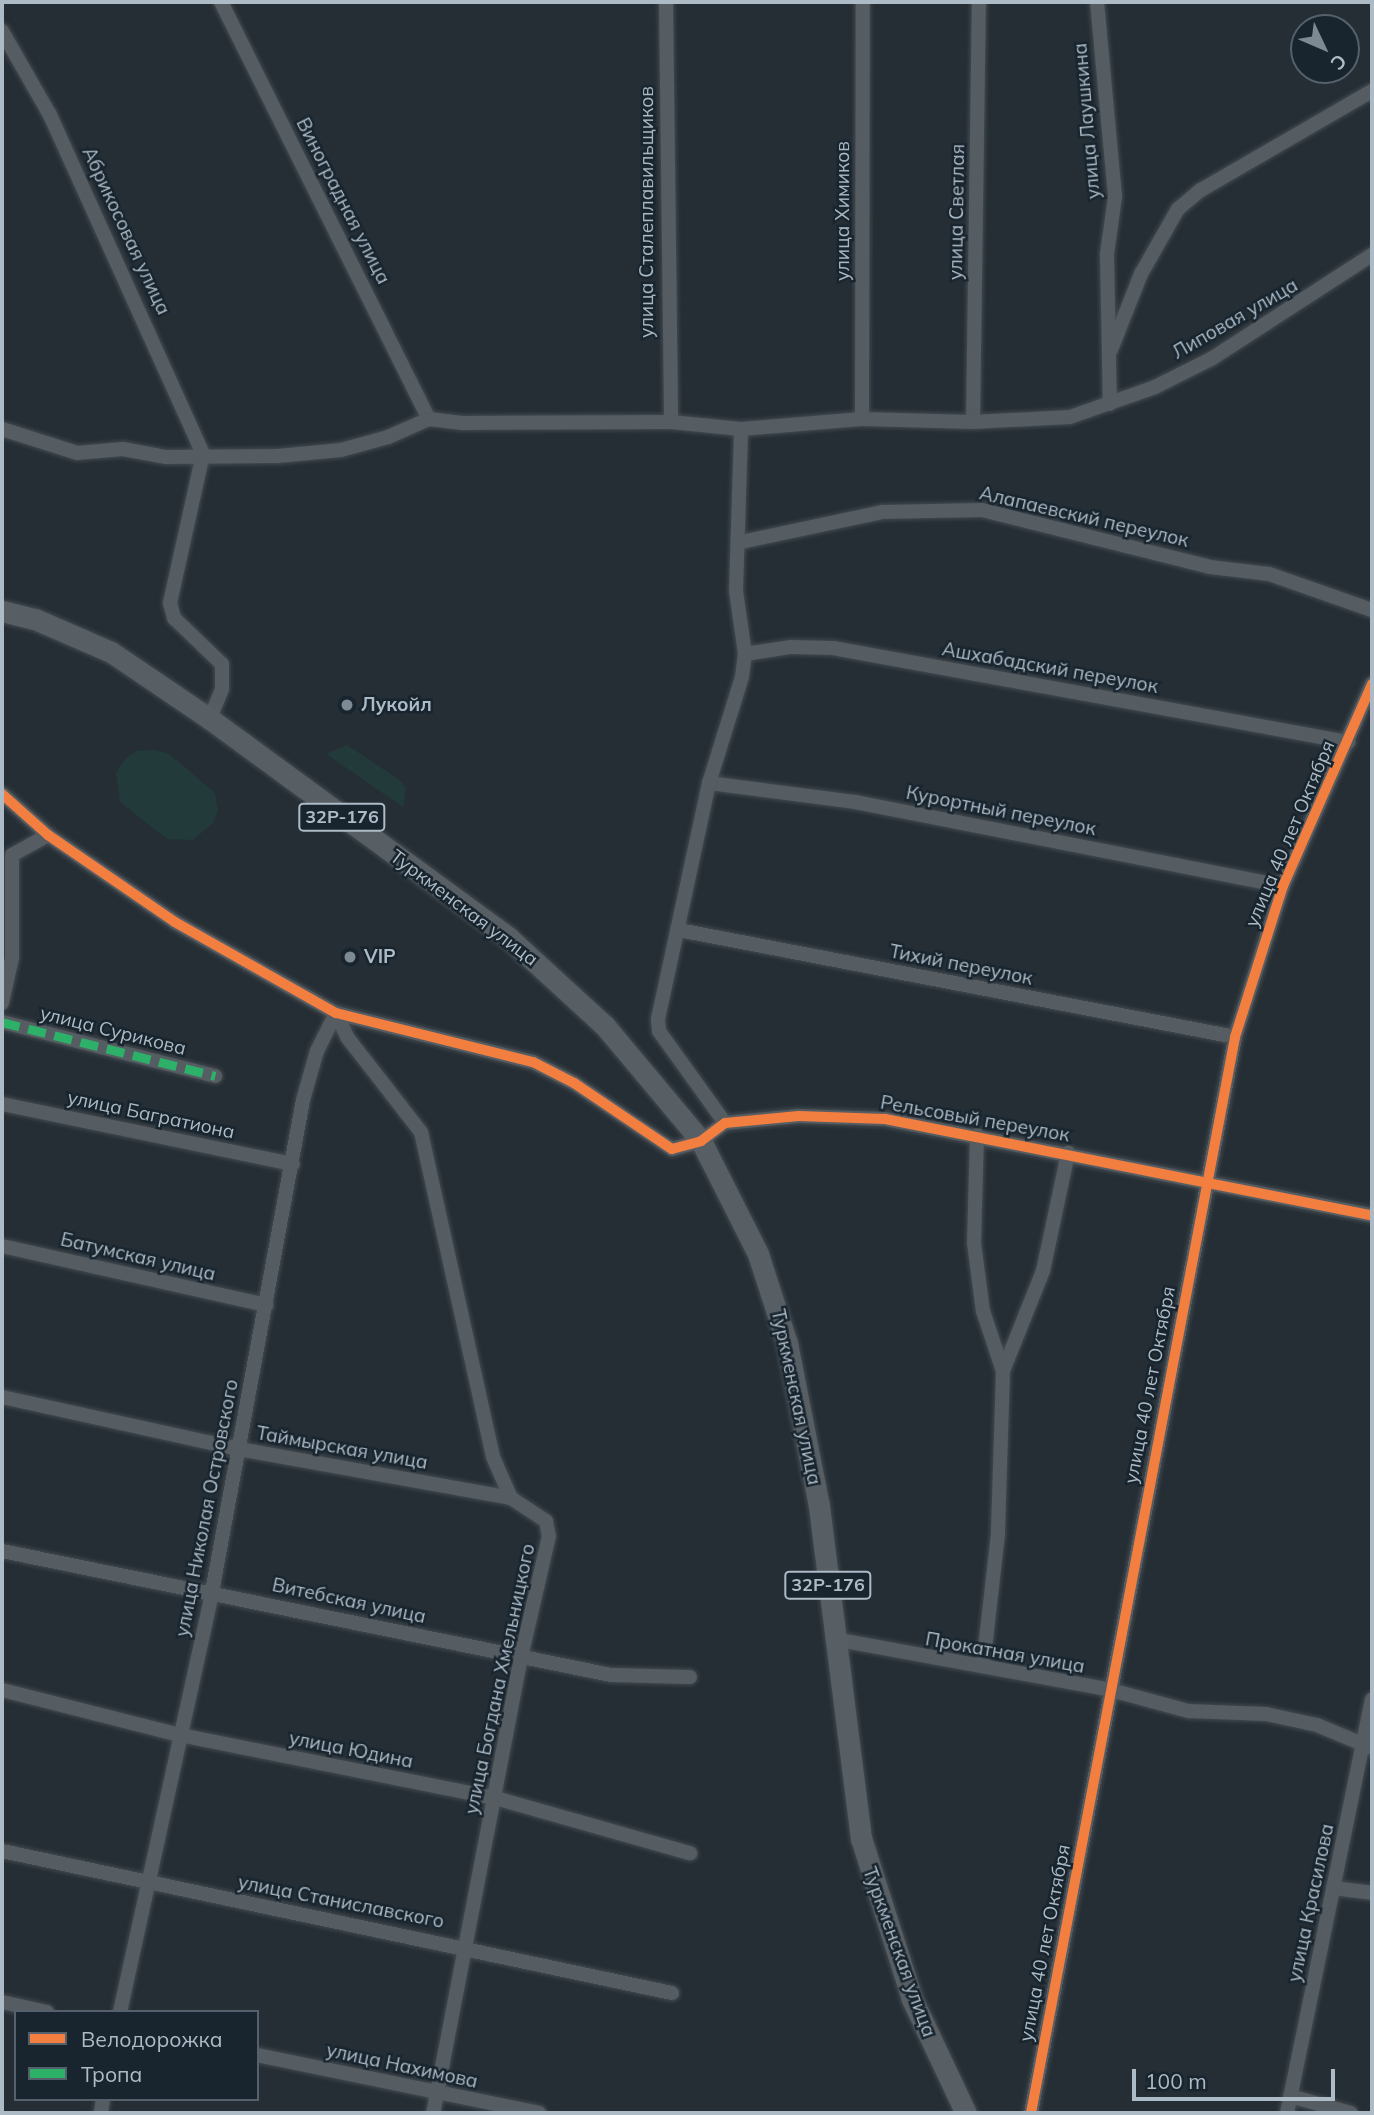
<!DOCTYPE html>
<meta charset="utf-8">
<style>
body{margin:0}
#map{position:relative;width:1374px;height:2115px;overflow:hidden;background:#252e35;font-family:Mulish,sans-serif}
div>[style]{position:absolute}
.green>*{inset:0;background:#223a3a}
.roads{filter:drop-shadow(0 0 2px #434a4f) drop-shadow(0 0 2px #434a4f)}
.street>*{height:14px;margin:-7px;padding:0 7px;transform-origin:7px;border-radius:7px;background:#555c62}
.primary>*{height:21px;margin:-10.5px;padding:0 10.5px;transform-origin:10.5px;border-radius:10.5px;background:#575f65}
.quiet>*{height:9px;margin-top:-4.5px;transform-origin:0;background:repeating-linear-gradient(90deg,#2db169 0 18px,transparent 0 27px)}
.cycleway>*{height:10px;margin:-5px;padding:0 5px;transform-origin:5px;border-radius:5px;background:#f27e40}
.dots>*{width:19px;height:19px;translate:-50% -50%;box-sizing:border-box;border:4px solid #18252f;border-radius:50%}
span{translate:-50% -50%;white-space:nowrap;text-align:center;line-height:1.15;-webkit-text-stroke:5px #18252f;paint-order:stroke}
.shield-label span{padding:2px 5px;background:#18252f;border:2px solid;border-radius:5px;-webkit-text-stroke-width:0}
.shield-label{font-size:18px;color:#adbbc7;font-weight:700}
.street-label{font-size:19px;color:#adbbc7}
.poi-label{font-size:19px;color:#adbbc7;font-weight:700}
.left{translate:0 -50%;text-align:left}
.frame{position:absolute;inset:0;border:4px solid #adbbc7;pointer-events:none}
.legend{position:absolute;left:14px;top:2010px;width:245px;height:91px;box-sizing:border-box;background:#18252f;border:2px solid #54616c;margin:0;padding:9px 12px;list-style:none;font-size:21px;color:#adbbc7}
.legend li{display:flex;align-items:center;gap:14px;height:35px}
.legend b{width:35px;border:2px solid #54616c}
.north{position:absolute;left:1290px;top:14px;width:70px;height:70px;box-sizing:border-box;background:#18252f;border:2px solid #54616c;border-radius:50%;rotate:134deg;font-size:19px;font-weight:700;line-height:28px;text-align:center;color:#adbbc7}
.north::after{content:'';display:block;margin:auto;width:24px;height:32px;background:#7d8a94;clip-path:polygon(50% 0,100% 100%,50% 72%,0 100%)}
.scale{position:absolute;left:1132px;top:2069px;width:203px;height:32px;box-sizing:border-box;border:4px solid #adbbc7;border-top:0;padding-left:9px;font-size:21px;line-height:24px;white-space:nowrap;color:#adbbc7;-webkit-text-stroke:5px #18252f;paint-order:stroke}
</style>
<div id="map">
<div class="green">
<div style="clip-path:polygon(347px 745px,401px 781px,406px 788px,403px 807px,326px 754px)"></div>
<div style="clip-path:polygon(154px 750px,168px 753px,215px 793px,218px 811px,213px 823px,193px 840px,167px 839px,120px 802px,116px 773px,124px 760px,136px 751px)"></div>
</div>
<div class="roads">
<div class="street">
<div style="left:221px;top:2px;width:466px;rotate:63.5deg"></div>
<div style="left:666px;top:2px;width:420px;rotate:89.3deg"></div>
<div style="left:1097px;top:2px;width:196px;rotate:84.7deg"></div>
<div style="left:1115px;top:197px;width:58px;rotate:98deg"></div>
<div style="left:1107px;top:254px;width:150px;rotate:88.9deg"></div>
<div style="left:2px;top:31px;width:97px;rotate:60.3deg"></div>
<div style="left:50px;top:115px;width:372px;rotate:65.7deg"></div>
<div style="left:203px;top:454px;width:153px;rotate:102.5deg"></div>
<div style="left:170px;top:603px;width:16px;rotate:75deg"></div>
<div style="left:174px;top:618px;width:66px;rotate:43.8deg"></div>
<div style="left:222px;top:664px;width:25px;rotate:90deg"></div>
<div style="left:222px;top:689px;width:32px;rotate:112deg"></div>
<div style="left:1111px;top:350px;width:82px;rotate:-68.5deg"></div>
<div style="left:1141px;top:274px;width:75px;rotate:-60.4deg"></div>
<div style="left:1178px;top:209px;width:30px;rotate:-40deg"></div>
<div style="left:1201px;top:190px;width:198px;rotate:-30.1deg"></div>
<div style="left:862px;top:419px;width:417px;rotate:-89.9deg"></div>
<div style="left:973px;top:422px;width:420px;rotate:-89.2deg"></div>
<div style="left:2px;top:429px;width:79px;rotate:17.7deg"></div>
<div style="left:77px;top:453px;width:46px;rotate:-5deg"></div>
<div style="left:123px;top:449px;width:44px;rotate:10.5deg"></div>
<div style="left:166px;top:457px;width:112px;rotate:-0.5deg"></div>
<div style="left:278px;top:456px;width:63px;rotate:-5.4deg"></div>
<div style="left:341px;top:450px;width:49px;rotate:-15.5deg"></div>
<div style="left:388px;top:437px;width:45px;rotate:-23.7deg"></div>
<div style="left:429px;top:419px;width:33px;rotate:7deg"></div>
<div style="left:462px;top:423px;width:209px;rotate:-0.3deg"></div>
<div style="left:671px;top:422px;width:70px;rotate:5.7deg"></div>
<div style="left:741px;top:429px;width:121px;rotate:-4.7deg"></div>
<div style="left:862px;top:419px;width:111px;rotate:1.5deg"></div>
<div style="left:973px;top:422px;width:97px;rotate:-3deg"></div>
<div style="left:1070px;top:417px;width:90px;rotate:-19.4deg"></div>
<div style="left:1155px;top:387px;width:63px;rotate:-26.6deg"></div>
<div style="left:1211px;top:359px;width:192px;rotate:-32.9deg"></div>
<div style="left:741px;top:542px;width:144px;rotate:-12deg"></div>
<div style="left:882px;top:512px;width:100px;rotate:-1.1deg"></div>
<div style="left:982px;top:510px;width:235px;rotate:14deg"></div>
<div style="left:1210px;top:567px;width:59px;rotate:6.8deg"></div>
<div style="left:1269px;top:574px;width:109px;rotate:19.3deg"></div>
<div style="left:745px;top:654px;width:47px;rotate:-8.7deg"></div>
<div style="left:791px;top:647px;width:42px;rotate:1.4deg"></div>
<div style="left:833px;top:648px;width:524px;rotate:10.34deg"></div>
<div style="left:709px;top:783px;width:147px;rotate:7.4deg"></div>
<div style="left:855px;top:802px;width:436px;rotate:11.1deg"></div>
<div style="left:2px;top:794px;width:62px;rotate:41.7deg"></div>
<div style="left:48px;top:835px;width:154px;rotate:34.4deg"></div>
<div style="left:175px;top:922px;width:185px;rotate:29.5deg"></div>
<div style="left:336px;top:1013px;width:203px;rotate:14deg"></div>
<div style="left:533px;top:1062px;width:46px;rotate:27.1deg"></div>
<div style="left:574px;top:1083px;width:118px;rotate:34deg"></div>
<div style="left:672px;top:1149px;width:30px;rotate:-15deg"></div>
<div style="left:701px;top:1141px;width:30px;rotate:-37deg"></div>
<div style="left:725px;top:1123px;width:74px;rotate:-5.4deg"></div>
<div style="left:799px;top:1116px;width:86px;rotate:2deg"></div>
<div style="left:885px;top:1119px;width:496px;rotate:11.2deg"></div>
<div style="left:679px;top:930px;width:566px;rotate:10.89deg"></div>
<div style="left:2px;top:1003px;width:46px;rotate:-77.5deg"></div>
<div style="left:12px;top:958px;width:103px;rotate:-90deg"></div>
<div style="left:12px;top:855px;width:41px;rotate:-29.1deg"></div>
<div style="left:336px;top:1013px;width:26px;rotate:65deg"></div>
<div style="left:347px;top:1037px;width:120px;rotate:52.1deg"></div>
<div style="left:421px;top:1132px;width:333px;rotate:77.5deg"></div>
<div style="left:493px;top:1457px;width:45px;rotate:66.3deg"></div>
<div style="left:511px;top:1498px;width:42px;rotate:33.3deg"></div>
<div style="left:546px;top:1521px;width:15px;rotate:79deg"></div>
<div style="left:549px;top:1536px;width:124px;rotate:103deg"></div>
<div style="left:521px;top:1657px;width:464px;rotate:100.9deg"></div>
<div style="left:2px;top:1022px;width:220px;rotate:14.2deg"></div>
<div style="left:2px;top:1104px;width:297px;rotate:11.7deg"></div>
<div style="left:725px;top:1123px;width:113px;rotate:-125.7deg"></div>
<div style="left:659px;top:1031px;width:12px;rotate:-95deg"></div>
<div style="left:658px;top:1019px;width:241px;rotate:-77.8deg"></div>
<div style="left:709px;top:783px;width:111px;rotate:-72.7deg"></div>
<div style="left:742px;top:677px;width:23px;rotate:-83deg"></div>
<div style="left:745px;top:654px;width:64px;rotate:-98.1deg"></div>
<div style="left:736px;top:591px;width:162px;rotate:-88.2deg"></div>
<div style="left:977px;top:1135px;width:108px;rotate:91.6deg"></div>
<div style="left:974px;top:1243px;width:69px;rotate:82.5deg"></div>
<div style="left:983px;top:1311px;width:63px;rotate:71.6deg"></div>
<div style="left:1003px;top:1371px;width:163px;rotate:91.8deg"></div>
<div style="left:998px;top:1534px;width:133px;rotate:96.5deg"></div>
<div style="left:2px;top:1246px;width:271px;rotate:12.6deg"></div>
<div style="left:1003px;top:1371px;width:108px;rotate:-68.2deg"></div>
<div style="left:1043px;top:1271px;width:121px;rotate:-78deg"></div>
<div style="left:2px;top:1397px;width:243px;rotate:12.4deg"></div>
<div style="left:239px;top:1449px;width:276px;rotate:10.2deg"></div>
<div style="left:2px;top:1551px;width:621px;rotate:11.51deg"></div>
<div style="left:611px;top:1675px;width:79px;rotate:1.5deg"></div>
<div style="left:834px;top:1639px;width:282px;rotate:10.4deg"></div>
<div style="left:1111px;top:1690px;width:80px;rotate:15.3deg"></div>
<div style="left:1188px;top:1711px;width:78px;rotate:2.2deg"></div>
<div style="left:1266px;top:1714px;width:52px;rotate:12.2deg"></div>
<div style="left:1317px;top:1725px;width:60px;rotate:22.7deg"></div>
<div style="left:2px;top:1690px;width:184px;rotate:14.2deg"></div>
<div style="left:180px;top:1735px;width:321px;rotate:11.3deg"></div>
<div style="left:495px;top:1798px;width:203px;rotate:15.8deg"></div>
<div style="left:2px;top:1851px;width:685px;rotate:11.97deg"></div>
<div style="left:1333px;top:1888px;width:39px;rotate:7deg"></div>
<div style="left:2px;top:2002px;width:46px;rotate:12.5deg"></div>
<div style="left:120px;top:2012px;width:430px;rotate:-77.6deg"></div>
<div style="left:212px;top:1592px;width:500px;rotate:-79.52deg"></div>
<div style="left:303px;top:1100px;width:51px;rotate:-74.1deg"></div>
<div style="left:317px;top:1051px;width:42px;rotate:-63.4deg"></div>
<div style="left:257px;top:2055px;width:288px;rotate:11.6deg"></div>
<div style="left:1290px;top:2096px;width:63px;rotate:15.6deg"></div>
<div style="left:101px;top:2113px;width:14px;rotate:-82deg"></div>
<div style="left:1031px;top:2113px;width:1095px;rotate:-79.26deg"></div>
<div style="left:1235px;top:1037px;width:158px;rotate:-72.4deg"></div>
<div style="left:1283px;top:886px;width:221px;rotate:-66.2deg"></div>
<div style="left:1287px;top:2113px;width:422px;rotate:-78.4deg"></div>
</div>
<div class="primary">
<div style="left:2px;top:611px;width:34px;rotate:14deg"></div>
<div style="left:35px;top:619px;width:83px;rotate:23.5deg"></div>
<div style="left:111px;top:652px;width:120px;rotate:34.1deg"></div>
<div style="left:210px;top:719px;width:371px;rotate:36.2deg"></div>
<div style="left:509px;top:938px;width:130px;rotate:42.5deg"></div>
<div style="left:605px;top:1026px;width:150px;rotate:50.1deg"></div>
<div style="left:701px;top:1141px;width:127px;rotate:63.2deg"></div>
<div style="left:758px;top:1254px;width:94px;rotate:72deg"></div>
<div style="left:787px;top:1343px;width:166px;rotate:78.9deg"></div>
<div style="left:819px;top:1506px;width:335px;rotate:82.8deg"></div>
<div style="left:861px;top:1838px;width:169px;rotate:72.4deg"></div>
<div style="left:912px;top:1999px;width:126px;rotate:64.7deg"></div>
</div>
</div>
<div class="quiet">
<div style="left:2px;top:1022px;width:220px;rotate:14.2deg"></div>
</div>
<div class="cycleway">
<div style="left:2px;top:794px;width:62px;rotate:41.7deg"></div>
<div style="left:48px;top:835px;width:154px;rotate:34.4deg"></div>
<div style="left:175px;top:922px;width:185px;rotate:29.5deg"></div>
<div style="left:336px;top:1013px;width:203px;rotate:14deg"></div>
<div style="left:533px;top:1062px;width:46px;rotate:27.1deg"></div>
<div style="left:574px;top:1083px;width:118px;rotate:34deg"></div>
<div style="left:672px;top:1149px;width:30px;rotate:-15deg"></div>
<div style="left:701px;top:1141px;width:30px;rotate:-37deg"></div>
<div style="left:725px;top:1123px;width:74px;rotate:-5.4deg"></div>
<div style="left:799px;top:1116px;width:86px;rotate:2deg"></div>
<div style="left:885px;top:1119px;width:496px;rotate:11.2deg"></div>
<div style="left:1031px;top:2113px;width:1095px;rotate:-79.26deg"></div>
<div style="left:1235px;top:1037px;width:158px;rotate:-72.4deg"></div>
<div style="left:1283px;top:886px;width:221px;rotate:-66.2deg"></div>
</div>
<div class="dots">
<div style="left:347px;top:705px;background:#7d8a94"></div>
<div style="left:350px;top:957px;background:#7d8a94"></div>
</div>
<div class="shield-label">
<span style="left:342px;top:817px">32Р-176</span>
<span style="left:828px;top:1585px">32Р-176</span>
</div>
<div class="street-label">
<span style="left:1087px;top:121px;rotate:-95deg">улица Лаушкина</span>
<span style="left:343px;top:201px;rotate:63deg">Виноградная улица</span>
<span style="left:843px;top:211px;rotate:-90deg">улица Химиков</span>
<span style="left:647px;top:212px;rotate:-90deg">улица Сталеплавильщиков</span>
<span style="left:957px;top:212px;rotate:-89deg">улица Светлая</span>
<span style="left:126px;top:231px;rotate:65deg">Абрикосовая улица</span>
<span style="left:1235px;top:319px;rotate:-30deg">Липовая улица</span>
<span style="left:1084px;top:517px;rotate:13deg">Алапаевский переулок</span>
<span style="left:1050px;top:668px;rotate:10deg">Ашхабадский переулок</span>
<span style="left:1001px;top:811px;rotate:11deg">Курортный переулок</span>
<span style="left:1290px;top:834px;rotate:-67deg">улица 40 лет Октября</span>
<span style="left:464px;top:908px;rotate:37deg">Туркменская улица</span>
<span style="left:961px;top:965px;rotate:11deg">Тихий переулок</span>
<span style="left:113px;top:1031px;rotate:14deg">улица Сурикова</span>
<span style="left:151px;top:1115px;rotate:12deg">улица Багратиона</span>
<span style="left:975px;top:1119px;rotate:10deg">Рельсовый переулок</span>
<span style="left:138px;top:1257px;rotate:13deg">Батумская улица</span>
<span style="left:1150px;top:1385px;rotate:-79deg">улица 40 лет Октября</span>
<span style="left:796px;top:1397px;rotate:78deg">Туркменская улица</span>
<span style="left:342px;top:1448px;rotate:10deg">Таймырская улица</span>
<span style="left:207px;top:1508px;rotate:-79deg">улица Николая Островского</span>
<span style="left:349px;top:1601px;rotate:12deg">Витебская улица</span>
<span style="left:1005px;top:1653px;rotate:10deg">Прокатная улица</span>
<span style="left:500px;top:1679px;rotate:-78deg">улица Богдана Хмельницкого</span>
<span style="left:351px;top:1750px;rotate:11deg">улица Юдина</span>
<span style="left:341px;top:1902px;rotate:11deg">улица Станиславского</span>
<span style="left:1311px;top:1903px;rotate:-78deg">улица Красилова</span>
<span style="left:1045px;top:1943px;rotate:-79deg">улица 40 лет Октября</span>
<span style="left:899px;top:1952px;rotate:70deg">Туркменская улица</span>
<span style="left:402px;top:2066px;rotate:12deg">улица Нахимова</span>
</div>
<div class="poi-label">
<span class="left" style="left:361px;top:705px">Лукойл</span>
<span class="left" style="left:364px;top:957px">VIP</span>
</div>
<div class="frame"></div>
<ul class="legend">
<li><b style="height:9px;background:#f27e40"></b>Велодорожка</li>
<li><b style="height:9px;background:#2db169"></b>Тропа</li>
</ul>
<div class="north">С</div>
<div class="scale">100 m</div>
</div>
